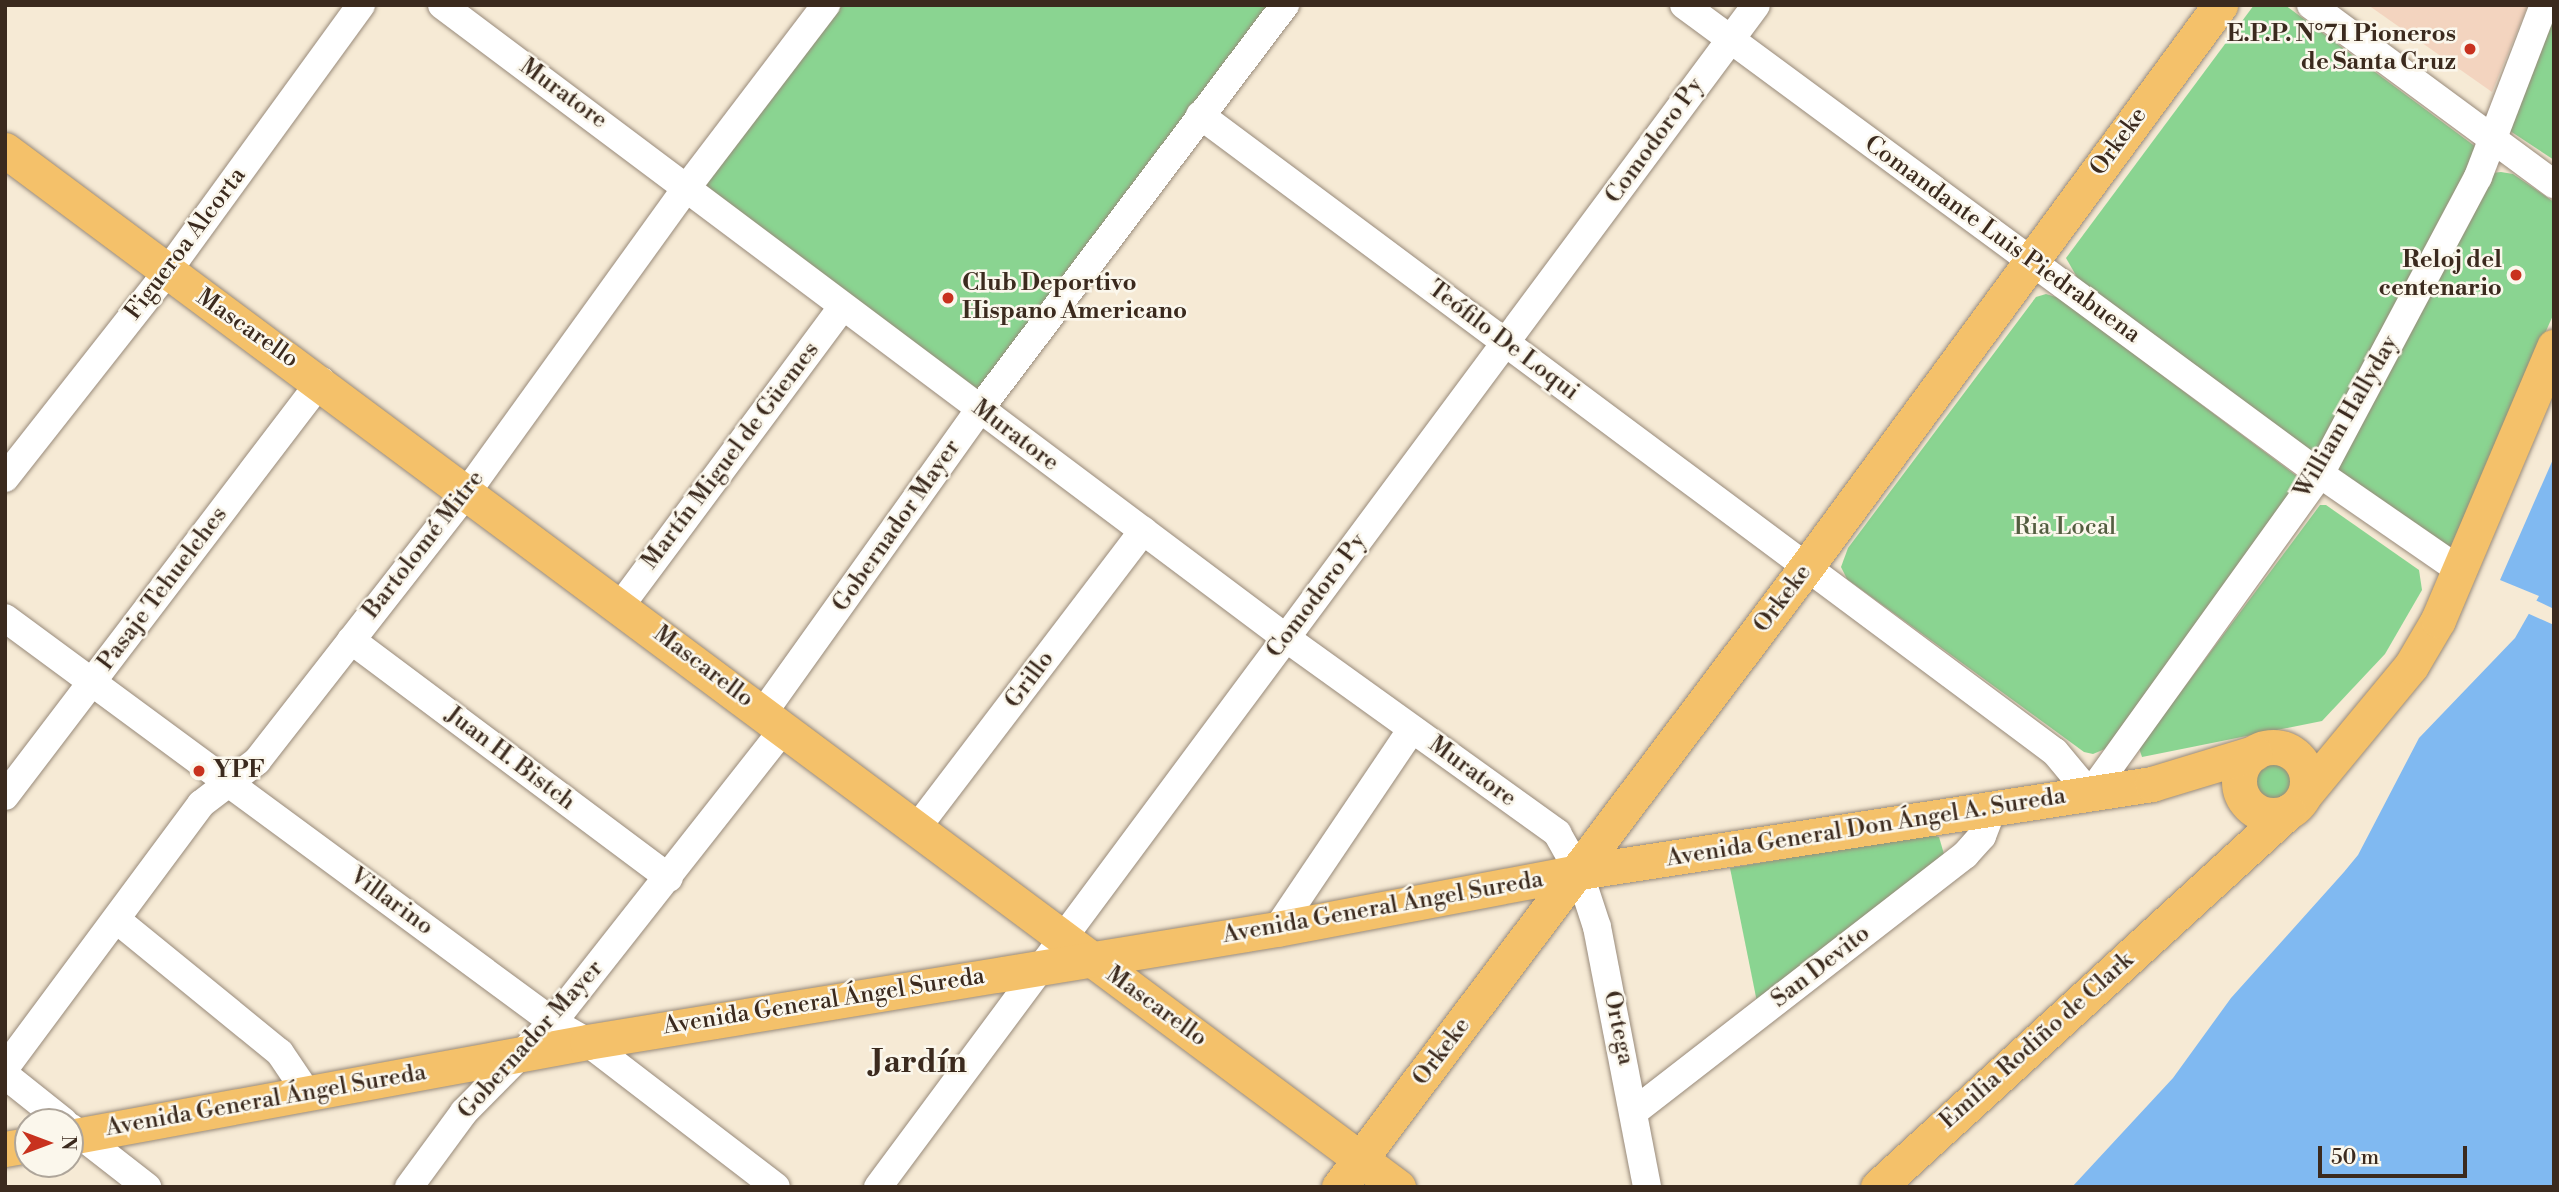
<!DOCTYPE html>
<meta charset="utf-8">
<style>
body{margin:0}
#map{position:relative;width:2559px;height:1192px;overflow:hidden;background:#f6ead5;font-family:"Libre Bodoni",serif}
div>[style]{position:absolute}
.built>*{inset:0;background:#f3d4bf}
.green>*{inset:0;background:#8ad491}
.round{border-radius:50%}
.water>*{inset:0;background:#80b9f1}
.pier>*{inset:0;background:#f6ead5}
.roads{filter:drop-shadow(0 0 2px #988a7a) drop-shadow(0 0 2px #988a7a)}
.minor>*{height:28px;margin:-14px;padding:0 14px;transform-origin:14px;border-radius:14px;background:#fff}
.major>*{height:35px;margin:-17.5px;padding:0 17.5px;transform-origin:17.5px;border-radius:17.5px;background:#f4c16a}
.major>.ring{margin:-17.5px;padding:0;box-sizing:content-box;background:none;border:35px solid #f4c16a;border-radius:50%}
.dots>*{width:19px;height:19px;translate:-50% -50%;box-sizing:border-box;border:4px solid #fbf7ec;border-radius:50%}
span{translate:-50% -50%;white-space:nowrap;text-align:center;line-height:1.15;-webkit-text-stroke:5px #fbf7ec;paint-order:stroke}
.poi-label{font-size:24px;color:#3b2a1e;font-weight:700}
.right{translate:-100% -50%;text-align:right}
.left{translate:0 -50%;text-align:left}
.street-label{font-size:24px;color:#3b2a1e}
.park-label{font-size:24px;color:#535d40}
.district-label{font-size:32px;color:#3b2a1e;font-weight:700}
.frame{position:absolute;inset:0;border:7px solid #3b2a1e;pointer-events:none}
.north{position:absolute;left:14px;top:1108px;width:70px;height:70px;box-sizing:border-box;background:#fbf7ec;border:2px solid #aea59a;border-radius:50%;rotate:90deg;font-size:19px;font-weight:700;line-height:28px;text-align:center;color:#3b2a1e}
.north::after{content:'';display:block;margin:auto;width:24px;height:32px;background:#c8321e;clip-path:polygon(50% 0,100% 100%,50% 72%,0 100%)}
.scale{position:absolute;left:2318px;top:1146px;width:149px;height:32px;box-sizing:border-box;border:4px solid #3b2a1e;border-top:0;padding-left:9px;font-size:21px;line-height:24px;white-space:nowrap;color:#3b2a1e;-webkit-text-stroke:5px #fbf7ec;paint-order:stroke}
</style>
<div id="map">
<div class="built">
<div style="clip-path:polygon(2368px 5px,2528px 5px,2492px 92px)"></div>
</div>
<div class="green">
<div style="clip-path:polygon(826px 5px,1285px 5px,979px 410px,688px 186px)"></div>
<div style="clip-path:polygon(2254px 5px,2285px 5px,2476px 147px,2479px 155px,2324px 448px,2312px 452px,2078px 279px,2066px 258px)"></div>
<div style="clip-path:polygon(2554px 5px,2554px 160px,2504px 127px)"></div>
<div style="clip-path:polygon(2501px 172px,2513px 174px,2554px 202px,2554px 313px,2451px 546px,2444px 547px,2338px 473px,2336px 464px,2492px 173px)"></div>
<div style="clip-path:polygon(2046px 294px,2059px 298px,2298px 477px,2298px 484px,2105px 749px,2093px 754px,2084px 752px,1847px 579px,1841px 567px,1848px 548px,2036px 297px)"></div>
<div style="clip-path:polygon(2320px 505px,2326px 505px,2419px 570px,2422px 590px,2385px 654px,2322px 721px,2142px 757px,2139px 748px)"></div>
<div class="round" style="left:2253px;top:758px;width:46px;height:46px"></div>
<div style="clip-path:polygon(1928px 834px,1939px 837px,1944px 854px,1757px 1002px,1730px 868px)"></div>
</div>
<div class="water">
<div style="clip-path:polygon(2554px 457px,2554px 1187px,2072px 1187px,2173px 1078px,2231px 998px,2344px 872px,2358px 855px,2419px 738px,2515px 638px,2539px 596px,2500px 580px)"></div>
</div>
<div class="pier">
<div style="clip-path:polygon(2533px 599px,2554px 609px,2554px 625px,2527px 613px)"></div>
</div>
<div class="roads">
<div class="minor">
<div style="left:442px;top:5px;width:1055px;rotate:36.87deg"></div>
<div style="left:1286px;top:638px;width:334px;rotate:35.7deg"></div>
<div style="left:1557px;top:833px;width:45px;rotate:60.6deg"></div>
<div style="left:1579px;top:872px;width:58px;rotate:71.9deg"></div>
<div style="left:1597px;top:927px;width:265px;rotate:79.1deg"></div>
<div style="left:1684px;top:5px;width:790px;rotate:36.41deg"></div>
<div style="left:2320px;top:474px;width:169px;rotate:34.6deg"></div>
<div style="left:2311px;top:5px;width:302px;rotate:36.4deg"></div>
<div style="left:1200px;top:115px;width:1066px;rotate:36.69deg"></div>
<div style="left:2055px;top:752px;width:55px;rotate:50.2deg"></div>
<div style="left:2090px;top:794px;width:394px;rotate:-54.3deg"></div>
<div style="left:2320px;top:474px;width:336px;rotate:-62deg"></div>
<div style="left:2478px;top:177px;width:184px;rotate:-69deg"></div>
<div style="left:5px;top:478px;width:262px;rotate:-51.8deg"></div>
<div style="left:167px;top:272px;width:330px;rotate:-54deg"></div>
<div style="left:621px;top:605px;width:371px;rotate:-53.4deg"></div>
<div style="left:5px;top:618px;width:681px;rotate:36.4deg"></div>
<div style="left:553px;top:1022px;width:39px;rotate:30deg"></div>
<div style="left:587px;top:1042px;width:238px;rotate:37.5deg"></div>
<div style="left:351px;top:640px;width:397px;rotate:36.8deg"></div>
<div style="left:763px;top:713px;width:372px;rotate:-54.5deg"></div>
<div style="left:979px;top:410px;width:508px;rotate:-52.93deg"></div>
<div style="left:5px;top:796px;width:522px;rotate:-52.71deg"></div>
<div style="left:916px;top:829px;width:375px;rotate:-52.7deg"></div>
<div style="left:117px;top:920px;width:210px;rotate:39.2deg"></div>
<div style="left:280px;top:1053px;width:48px;rotate:56deg"></div>
<div style="left:1277px;top:929px;width:241px;rotate:-56deg"></div>
<div style="left:5px;top:1068px;width:329px;rotate:-53.4deg"></div>
<div style="left:201px;top:804px;width:71px;rotate:-37.5deg"></div>
<div style="left:257px;top:761px;width:341px;rotate:-52deg"></div>
<div style="left:467px;top:492px;width:377px;rotate:-54.2deg"></div>
<div style="left:688px;top:186px;width:228px;rotate:-52.7deg"></div>
<div style="left:5px;top:1075px;width:75px;rotate:38.5deg"></div>
<div style="left:1635px;top:1111px;width:418px;rotate:-37.8deg"></div>
<div style="left:1965px;top:855px;width:25px;rotate:-48deg"></div>
<div style="left:1982px;top:836px;width:28px;rotate:-69deg"></div>
<div style="left:70px;top:1127px;width:98px;rotate:37.9deg"></div>
<div style="left:409px;top:1187px;width:93px;rotate:-53.7deg"></div>
<div style="left:464px;top:1112px;width:127px;rotate:-45.3deg"></div>
<div style="left:553px;top:1022px;width:374px;rotate:-51.8deg"></div>
<div style="left:878px;top:1187px;width:1472px;rotate:-53.39deg"></div>
</div>
<div class="major">
<div style="left:5px;top:150px;width:1737px;rotate:36.67deg"></div>
<div class="ring" style="left:2239px;top:747px;width:33px;height:33px"></div>
<div style="left:2305px;top:794px;width:166px;rotate:-50.4deg"></div>
<div style="left:2411px;top:666px;width:53px;rotate:-59.6deg"></div>
<div style="left:2438px;top:620px;width:297px;rotate:-67deg"></div>
<div style="left:70px;top:1137px;width:526px;rotate:-10.41deg"></div>
<div style="left:587px;top:1042px;width:699px;rotate:-9.3deg"></div>
<div style="left:1277px;top:929px;width:307px;rotate:-10.7deg"></div>
<div style="left:1579px;top:872px;width:580px;rotate:-8.73deg"></div>
<div style="left:2152px;top:784px;width:107px;rotate:-16.9deg"></div>
<div style="left:5px;top:1149px;width:23px;rotate:-10deg"></div>
<div style="left:1339px;top:1187px;width:778px;rotate:-53deg"></div>
<div style="left:1807px;top:566px;width:697px;rotate:-53.64deg"></div>
<div style="left:1878px;top:1187px;width:556px;rotate:-42.45deg"></div>
</div>
</div>
<div class="dots">
<div style="left:2470px;top:49px;background:#c8321e"></div>
<div style="left:2516px;top:275px;background:#c8321e"></div>
<div style="left:948px;top:298px;background:#c8321e"></div>
<div style="left:199px;top:771px;background:#c8321e"></div>
</div>
<div class="poi-label">
<span class="right" style="left:2456px;top:49px">E.P.P. N°71 Pioneros<br>de Santa Cruz</span>
<span class="right" style="left:2502px;top:275px">Reloj del<br>centenario</span>
<span class="left" style="left:962px;top:298px">Club Deportivo<br>Hispano Americano</span>
<span class="left" style="left:213px;top:771px">YPF</span>
</div>
<div class="street-label">
<span style="left:563px;top:94px;rotate:36deg">Muratore</span>
<span style="left:1655px;top:141px;rotate:-54deg">Comodoro Py</span>
<span style="left:2119px;top:142px;rotate:-54deg">Orkeke</span>
<span style="left:2002px;top:240px;rotate:36deg">Comandante Luis Piedrabuena</span>
<span style="left:186px;top:244px;rotate:-53deg">Figueroa Alcorta</span>
<span style="left:247px;top:329px;rotate:35deg">Mascarello</span>
<span style="left:1503px;top:341px;rotate:37deg">Teófilo De Loqui</span>
<span style="left:2347px;top:417px;rotate:-60deg">William Hallyday</span>
<span style="left:1015px;top:436px;rotate:37deg">Muratore</span>
<span style="left:731px;top:456px;rotate:-53deg">Martín Miguel de Güemes</span>
<span style="left:897px;top:526px;rotate:-55deg">Gobernador Mayer</span>
<span style="left:424px;top:545px;rotate:-52deg">Bartolomé Mitre</span>
<span style="left:163px;top:589px;rotate:-53deg">Pasaje Tehuelches</span>
<span style="left:1317px;top:596px;rotate:-53deg">Comodoro Py</span>
<span style="left:1783px;top:599px;rotate:-53deg">Orkeke</span>
<span style="left:703px;top:667px;rotate:37deg">Mascarello</span>
<span style="left:1030px;top:680px;rotate:-53deg">Grillo</span>
<span style="left:510px;top:759px;rotate:37deg">Juan H. Bistch</span>
<span style="left:1472px;top:772px;rotate:36deg">Muratore</span>
<span style="left:1866px;top:828px;rotate:-9deg">Avenida General Don Ángel A. Sureda</span>
<span style="left:391px;top:902px;rotate:36deg">Villarino</span>
<span style="left:1383px;top:908px;rotate:-10deg">Avenida General Ángel Sureda</span>
<span style="left:1821px;top:967px;rotate:-38deg">San Devito</span>
<span style="left:824px;top:1002px;rotate:-9deg">Avenida General Ángel Sureda</span>
<span style="left:1156px;top:1007px;rotate:36deg">Mascarello</span>
<span style="left:1618px;top:1028px;rotate:78deg">Ortega</span>
<span style="left:531px;top:1040px;rotate:-48deg">Gobernador Mayer</span>
<span style="left:2037px;top:1041px;rotate:-42deg">Emilia Rodiño de Clark</span>
<span style="left:1442px;top:1052px;rotate:-53deg">Orkeke</span>
<span style="left:266px;top:1101px;rotate:-10deg">Avenida General Ángel Sureda</span>
</div>
<div class="park-label">
<span style="left:2065px;top:528px">Ria Local</span>
</div>
<div class="district-label">
<span style="left:919px;top:1062px">Jardín</span>
</div>
<div class="frame"></div>
<div class="north">N</div>
<div class="scale">50 m</div>
</div>
